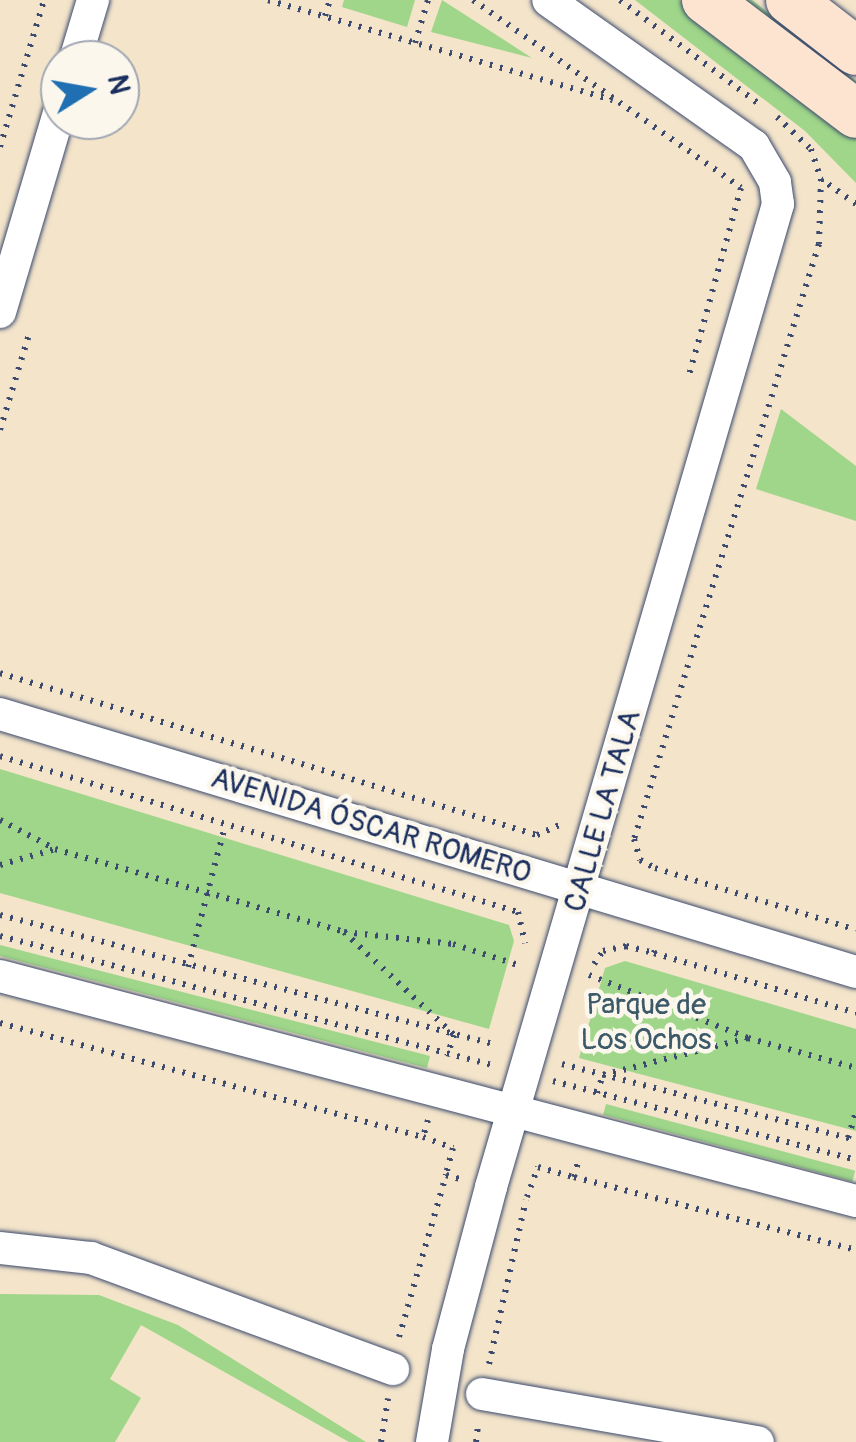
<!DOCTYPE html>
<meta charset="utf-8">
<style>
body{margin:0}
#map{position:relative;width:856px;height:1442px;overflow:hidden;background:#f3e4ca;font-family:Pangolin,sans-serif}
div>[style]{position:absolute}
.green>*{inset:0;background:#9fd689;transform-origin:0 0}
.path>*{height:6px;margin-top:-3px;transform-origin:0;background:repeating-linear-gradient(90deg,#3b4a6e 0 2.5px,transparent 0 10.5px)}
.roads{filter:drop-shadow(0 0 2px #3b4a6e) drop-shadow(0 0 2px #3b4a6e)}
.street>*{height:32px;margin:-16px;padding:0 16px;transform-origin:16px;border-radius:16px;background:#fff}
.secondary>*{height:48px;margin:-24px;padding:0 24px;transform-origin:24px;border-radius:24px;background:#fde4d1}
span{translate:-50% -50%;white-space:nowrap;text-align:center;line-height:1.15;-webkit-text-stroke:9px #fbf7ec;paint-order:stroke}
.street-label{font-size:30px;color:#1b2f5e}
.park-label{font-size:30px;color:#3c5969}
.north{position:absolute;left:40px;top:40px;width:100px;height:100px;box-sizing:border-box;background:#fbf7ec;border:2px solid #a1a7b3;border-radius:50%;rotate:79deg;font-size:28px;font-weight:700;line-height:40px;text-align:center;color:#1b2f5e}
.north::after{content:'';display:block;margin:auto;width:35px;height:45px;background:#1f6fb2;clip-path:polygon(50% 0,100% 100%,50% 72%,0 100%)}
</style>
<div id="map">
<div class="green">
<div style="clip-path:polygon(344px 0,415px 0,407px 27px,342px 7px)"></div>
<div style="clip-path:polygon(442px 0,532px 58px,431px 32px)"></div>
<div style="clip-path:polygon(635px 0,679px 0,856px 136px,856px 183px,805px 131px)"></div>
<div style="clip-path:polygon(735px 0,752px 0,856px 81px,856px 93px)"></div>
<div style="clip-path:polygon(781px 409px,856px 466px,856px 521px,756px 489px)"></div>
<div style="clip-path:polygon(0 769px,509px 925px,514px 941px,489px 1029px,0 893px)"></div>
<div style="clip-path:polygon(0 945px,430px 1056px,427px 1068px,0 956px)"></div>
<div style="clip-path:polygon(625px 961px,856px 1029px,856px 1131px,579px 1058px,605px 968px)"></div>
<div style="left:606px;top:1104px;width:258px;height:11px;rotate:15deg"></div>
<div style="clip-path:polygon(0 1294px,99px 1295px,178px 1325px,366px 1442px,349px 1442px,141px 1325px,110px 1379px,141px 1398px,115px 1442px,0 1442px)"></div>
</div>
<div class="path">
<div style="left:268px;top:0;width:359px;rotate:16.2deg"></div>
<div style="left:473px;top:0;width:327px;rotate:35deg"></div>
<div style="left:741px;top:188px;width:198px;rotate:105.5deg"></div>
<div style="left:620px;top:0;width:174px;rotate:36.8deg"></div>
<div style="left:325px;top:16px;width:17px;rotate:-73deg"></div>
<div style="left:415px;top:43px;width:45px;rotate:-73.2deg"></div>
<div style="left:777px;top:117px;width:47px;rotate:43.3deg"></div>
<div style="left:811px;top:149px;width:32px;rotate:72deg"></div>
<div style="left:0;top:147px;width:153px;rotate:-73.3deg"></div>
<div style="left:856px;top:204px;width:43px;rotate:-144.5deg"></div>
<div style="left:821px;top:179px;width:65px;rotate:91.8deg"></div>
<div style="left:819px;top:244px;width:623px;rotate:107.27deg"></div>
<div style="left:634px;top:839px;width:22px;rotate:74deg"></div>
<div style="left:640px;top:860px;width:17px;rotate:28deg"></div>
<div style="left:655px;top:868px;width:210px;rotate:17.1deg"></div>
<div style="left:0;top:430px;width:103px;rotate:-73.1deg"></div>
<div style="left:0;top:673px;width:561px;rotate:16.79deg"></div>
<div style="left:537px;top:835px;width:27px;rotate:-24deg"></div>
<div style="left:0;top:756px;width:541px;rotate:16.76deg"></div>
<div style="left:518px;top:912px;width:32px;rotate:77deg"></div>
<div style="left:0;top:820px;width:62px;rotate:27.8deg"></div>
<div style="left:55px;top:849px;width:301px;rotate:16deg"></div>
<div style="left:344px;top:932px;width:110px;rotate:6.3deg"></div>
<div style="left:453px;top:944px;width:71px;rotate:17.9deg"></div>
<div style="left:0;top:865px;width:57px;rotate:-16.2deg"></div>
<div style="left:0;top:915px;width:514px;rotate:14.66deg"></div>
<div style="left:344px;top:932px;width:151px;rotate:43.1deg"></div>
<div style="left:454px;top:1035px;width:22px;rotate:108deg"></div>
<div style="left:0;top:936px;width:509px;rotate:14.69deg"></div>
<div style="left:654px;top:953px;width:211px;rotate:16.5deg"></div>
<div style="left:594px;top:964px;width:16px;rotate:-55deg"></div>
<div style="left:603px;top:951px;width:24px;rotate:-12deg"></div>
<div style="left:626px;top:946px;width:29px;rotate:14deg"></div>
<div style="left:654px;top:953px;width:9px;rotate:-69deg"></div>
<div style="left:188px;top:967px;width:146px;rotate:-75.3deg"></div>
<div style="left:589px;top:975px;width:171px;rotate:21.6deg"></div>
<div style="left:748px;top:1038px;width:112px;rotate:15.5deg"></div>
<div style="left:0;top:1023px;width:438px;rotate:15.1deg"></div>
<div style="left:562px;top:1064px;width:304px;rotate:14.5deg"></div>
<div style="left:553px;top:1081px;width:313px;rotate:14.6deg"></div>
<div style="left:597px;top:1093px;width:19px;rotate:-72deg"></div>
<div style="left:603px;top:1075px;width:150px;rotate:-14.3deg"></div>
<div style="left:428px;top:1120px;width:18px;rotate:106deg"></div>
<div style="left:423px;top:1137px;width:32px;rotate:20deg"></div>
<div style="left:453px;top:1148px;width:28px;rotate:105deg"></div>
<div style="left:446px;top:1175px;width:15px;rotate:16deg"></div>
<div style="left:848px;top:1138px;width:27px;rotate:-73deg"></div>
<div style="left:574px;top:1177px;width:291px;rotate:14.5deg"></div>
<div style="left:527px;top:1197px;width:32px;rotate:-70deg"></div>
<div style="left:538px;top:1167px;width:37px;rotate:16deg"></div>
<div style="left:574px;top:1177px;width:20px;rotate:-75deg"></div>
<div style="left:399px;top:1337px;width:169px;rotate:-73.8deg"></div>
<div style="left:489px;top:1364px;width:168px;rotate:-77.3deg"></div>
<div style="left:381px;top:1442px;width:44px;rotate:-80.8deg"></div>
<div style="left:476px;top:1442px;width:17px;rotate:-83deg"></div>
</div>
<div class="roads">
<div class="street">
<div style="left:75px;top:60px;width:63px;rotate:-73.3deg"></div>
<div style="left:0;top:312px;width:211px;rotate:-73.5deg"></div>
<div style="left:0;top:714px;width:894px;rotate:16.77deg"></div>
<div style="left:0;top:976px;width:885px;rotate:14.73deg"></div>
<div style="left:0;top:1248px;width:92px;rotate:6.3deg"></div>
<div style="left:91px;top:1258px;width:322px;rotate:20.2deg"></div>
<div style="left:482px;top:1394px;width:280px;rotate:9.9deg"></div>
<div style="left:432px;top:1442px;width:94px;rotate:-80.2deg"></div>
<div style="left:448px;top:1349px;width:168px;rotate:-75.1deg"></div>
<div style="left:491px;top:1187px;width:1024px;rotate:-73.72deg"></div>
<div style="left:778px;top:204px;width:22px;rotate:-98deg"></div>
<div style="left:775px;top:182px;width:42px;rotate:-120.3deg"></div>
<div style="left:754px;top:146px;width:252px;rotate:-144.7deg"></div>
</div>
<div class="secondary">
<div style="left:706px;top:0;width:188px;rotate:37.2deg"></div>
<div style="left:790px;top:0;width:83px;rotate:37.7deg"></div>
</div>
</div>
<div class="street-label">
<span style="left:603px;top:811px;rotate:-74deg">CALLE LA TALA</span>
<span style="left:371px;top:826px;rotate:17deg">AVENIDA ÓSCAR ROMERO</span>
</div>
<div class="park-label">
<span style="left:646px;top:1022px">Parque de<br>Los Ochos</span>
</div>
<div class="north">N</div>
</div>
